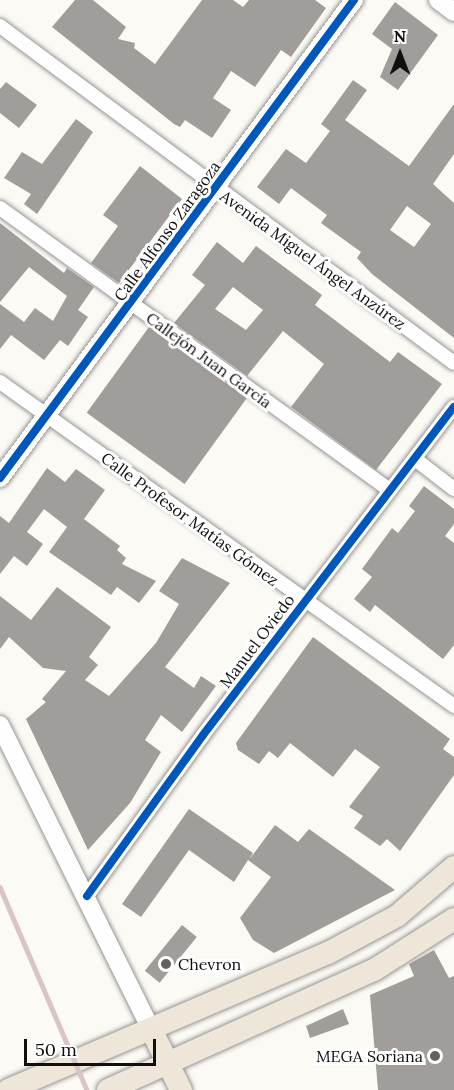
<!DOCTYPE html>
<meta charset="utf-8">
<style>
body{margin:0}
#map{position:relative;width:454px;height:1090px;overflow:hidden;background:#fcfaf5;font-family:Lora,serif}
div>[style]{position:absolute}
.building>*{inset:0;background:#a09d9a;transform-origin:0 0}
.roads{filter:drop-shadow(0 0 2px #969593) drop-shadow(0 0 2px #969593)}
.minor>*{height:14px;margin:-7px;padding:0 7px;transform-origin:7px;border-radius:7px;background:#fffefe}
.tertiary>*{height:18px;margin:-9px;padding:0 9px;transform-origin:9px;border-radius:9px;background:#fffefe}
.primary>*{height:22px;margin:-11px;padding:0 11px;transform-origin:11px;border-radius:11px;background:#eee6d9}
.rail>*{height:4.5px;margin:-2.25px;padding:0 2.25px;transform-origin:2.25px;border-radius:2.25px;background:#dac4c8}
.cycleway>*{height:8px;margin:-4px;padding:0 4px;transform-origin:4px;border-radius:4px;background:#0057b8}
.dots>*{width:16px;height:16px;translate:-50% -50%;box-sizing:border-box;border:3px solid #fff;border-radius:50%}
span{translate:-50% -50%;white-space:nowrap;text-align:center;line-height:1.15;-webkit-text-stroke:6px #fff;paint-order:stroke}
.street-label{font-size:16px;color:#0f0f0f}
.poi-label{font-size:16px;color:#0f0f0f}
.left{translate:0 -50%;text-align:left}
.right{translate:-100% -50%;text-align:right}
.north{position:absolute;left:370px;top:24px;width:60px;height:60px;-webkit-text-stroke:4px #fff;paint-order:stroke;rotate:0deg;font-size:16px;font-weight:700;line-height:24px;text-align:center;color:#0f0f0f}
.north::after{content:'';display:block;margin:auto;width:21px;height:27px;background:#0f0f0f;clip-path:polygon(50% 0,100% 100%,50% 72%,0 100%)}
.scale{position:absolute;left:24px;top:1039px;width:132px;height:27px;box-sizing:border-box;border:3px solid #0f0f0f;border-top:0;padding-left:8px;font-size:18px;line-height:21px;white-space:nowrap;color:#0f0f0f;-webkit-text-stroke:4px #fff;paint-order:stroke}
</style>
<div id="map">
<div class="building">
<div style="clip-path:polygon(75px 0,93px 0,126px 27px,118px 39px,135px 43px,134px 48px,155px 64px,202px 0,233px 0,243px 7px,249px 0,315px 0,326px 8px,291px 57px,281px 50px,255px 87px,231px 71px,213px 98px,231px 110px,212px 138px,185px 120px,180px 127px,174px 124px,52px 27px)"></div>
<div style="clip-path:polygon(395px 2px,438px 35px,398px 90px,380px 77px,392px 49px,372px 34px)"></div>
<div style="clip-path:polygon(evenodd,353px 80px,367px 90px,345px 120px,409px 166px,454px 104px,454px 154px,433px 184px,454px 203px,454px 338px,372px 274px,357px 258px,361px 252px,321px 223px,327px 215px,291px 188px,279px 204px,257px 187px,286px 149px,306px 163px,330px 131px,321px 124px,353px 80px,407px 206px,431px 224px,414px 247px,390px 230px,407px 206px)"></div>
<div style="clip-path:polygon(6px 82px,37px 105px,19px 128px,0 113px,0 89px)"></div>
<div style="clip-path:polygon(76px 119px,93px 132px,37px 214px,24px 204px,31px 194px,4px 178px,22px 152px,42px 164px)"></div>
<div style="clip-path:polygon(140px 166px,182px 199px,119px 283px,91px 263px,118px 226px,103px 215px)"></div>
<div style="clip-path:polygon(0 223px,64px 273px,67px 268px,94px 287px,78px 310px,88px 317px,68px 346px,60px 340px,44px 360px,11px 335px,0 349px,0 304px,24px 322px,35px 308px,53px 321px,67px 296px,29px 267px,0 302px)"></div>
<div style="clip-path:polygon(evenodd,217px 242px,243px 263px,256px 246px,322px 295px,315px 305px,390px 362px,398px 352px,442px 384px,376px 470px,291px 407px,324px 364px,283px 331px,247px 376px,174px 323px,205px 285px,192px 275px,217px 242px,233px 287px,263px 310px,246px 330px,215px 309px,233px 287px)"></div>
<div style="left:149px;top:327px;width:121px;height:106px;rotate:36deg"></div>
<div style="clip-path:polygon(47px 468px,65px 482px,76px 469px,105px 490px,84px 519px,120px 546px,117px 550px,126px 558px,122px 564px,156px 581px,139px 603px,117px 587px,111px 595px,49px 552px,67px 527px,44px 509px,27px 532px,43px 544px,27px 566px,14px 556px,0 574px,0 516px,9px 523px)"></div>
<div style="clip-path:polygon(424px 486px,454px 509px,454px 524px,445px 536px,454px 543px,454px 645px,443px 659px,375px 605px,370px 612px,354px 599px,372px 577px,362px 569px,392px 528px,398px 533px,415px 511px,409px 506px)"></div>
<div style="clip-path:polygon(182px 558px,230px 583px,165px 667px,194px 688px,201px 676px,216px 686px,182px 732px,161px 715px,145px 740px,161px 752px,130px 803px,88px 850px,26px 719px,46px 702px,42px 699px,66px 671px,43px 668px,9px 637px,0 649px,0 596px,31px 620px,57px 587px,111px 627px,89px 657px,98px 665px,85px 680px,109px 696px,156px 643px,179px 604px,159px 591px)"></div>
<div style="clip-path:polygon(313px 637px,450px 739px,443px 749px,454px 757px,454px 775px,400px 851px,387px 839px,380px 846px,354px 828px,363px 816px,349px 807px,380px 767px,355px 749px,333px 777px,290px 743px,278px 758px,269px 751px,259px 764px,238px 750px,236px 743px)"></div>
<div style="clip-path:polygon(189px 809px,253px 853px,249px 860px,275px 825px,298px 842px,309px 829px,395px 890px,274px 953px,253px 940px,240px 918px,271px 877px,248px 860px,234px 882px,189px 850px,141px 917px,122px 904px)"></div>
<div style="left:182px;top:925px;width:19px;height:59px;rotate:39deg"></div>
<div style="clip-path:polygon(434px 950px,449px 978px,454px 976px,454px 1090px,378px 1090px,370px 995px,414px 976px,409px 964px)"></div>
<div style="clip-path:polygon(343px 1009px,349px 1024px,310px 1038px,306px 1026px)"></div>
</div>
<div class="roads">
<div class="minor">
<div style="left:0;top:26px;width:565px;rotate:36.59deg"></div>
<div style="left:0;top:208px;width:480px;rotate:35.9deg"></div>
<div style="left:0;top:382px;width:558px;rotate:35.51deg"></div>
<div style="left:415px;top:459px;width:49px;rotate:37.6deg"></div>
<div style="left:87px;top:896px;width:198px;rotate:-54.2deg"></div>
<div style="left:203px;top:735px;width:413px;rotate:-52.6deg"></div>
</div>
<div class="tertiary">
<div style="left:438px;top:0;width:20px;rotate:37deg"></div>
<div style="left:0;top:478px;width:595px;rotate:-53.48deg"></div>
<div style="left:0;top:725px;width:339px;rotate:63.6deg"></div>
</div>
<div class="primary">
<div style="left:151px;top:1029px;width:68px;rotate:63.8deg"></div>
<div style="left:8px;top:1090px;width:348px;rotate:-23.2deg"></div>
<div style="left:328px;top:953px;width:78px;rotate:-28.2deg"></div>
<div style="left:397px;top:916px;width:75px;rotate:-40.7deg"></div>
<div style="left:108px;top:1090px;width:292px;rotate:-24.3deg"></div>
<div style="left:374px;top:970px;width:95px;rotate:-32.5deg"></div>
</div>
</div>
<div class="rail">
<div style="left:0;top:887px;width:221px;rotate:66.8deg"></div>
</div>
<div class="cycleway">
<div style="left:0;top:478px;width:595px;rotate:-53.48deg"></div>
<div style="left:87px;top:896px;width:198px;rotate:-54.2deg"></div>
<div style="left:203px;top:735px;width:413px;rotate:-52.6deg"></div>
</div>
<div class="dots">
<div style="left:166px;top:964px;background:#626160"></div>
<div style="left:435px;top:1056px;background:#626160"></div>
</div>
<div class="street-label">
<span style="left:167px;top:231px;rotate:-54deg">Calle Alfonso Zaragoza</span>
<span style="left:313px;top:260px;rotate:36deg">Avenida Miguel Ángel Anzúrez</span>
<span style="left:209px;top:360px;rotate:36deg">Callejón Juan García</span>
<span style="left:190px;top:519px;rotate:36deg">Calle Profesor Matías Gómez</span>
<span style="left:257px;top:641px;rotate:-53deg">Manuel Oviedo</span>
</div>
<div class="poi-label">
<span class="left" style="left:178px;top:964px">Chevron</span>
<span class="right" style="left:423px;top:1056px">MEGA Soriana</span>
</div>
<div class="north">N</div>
<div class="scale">50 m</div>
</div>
